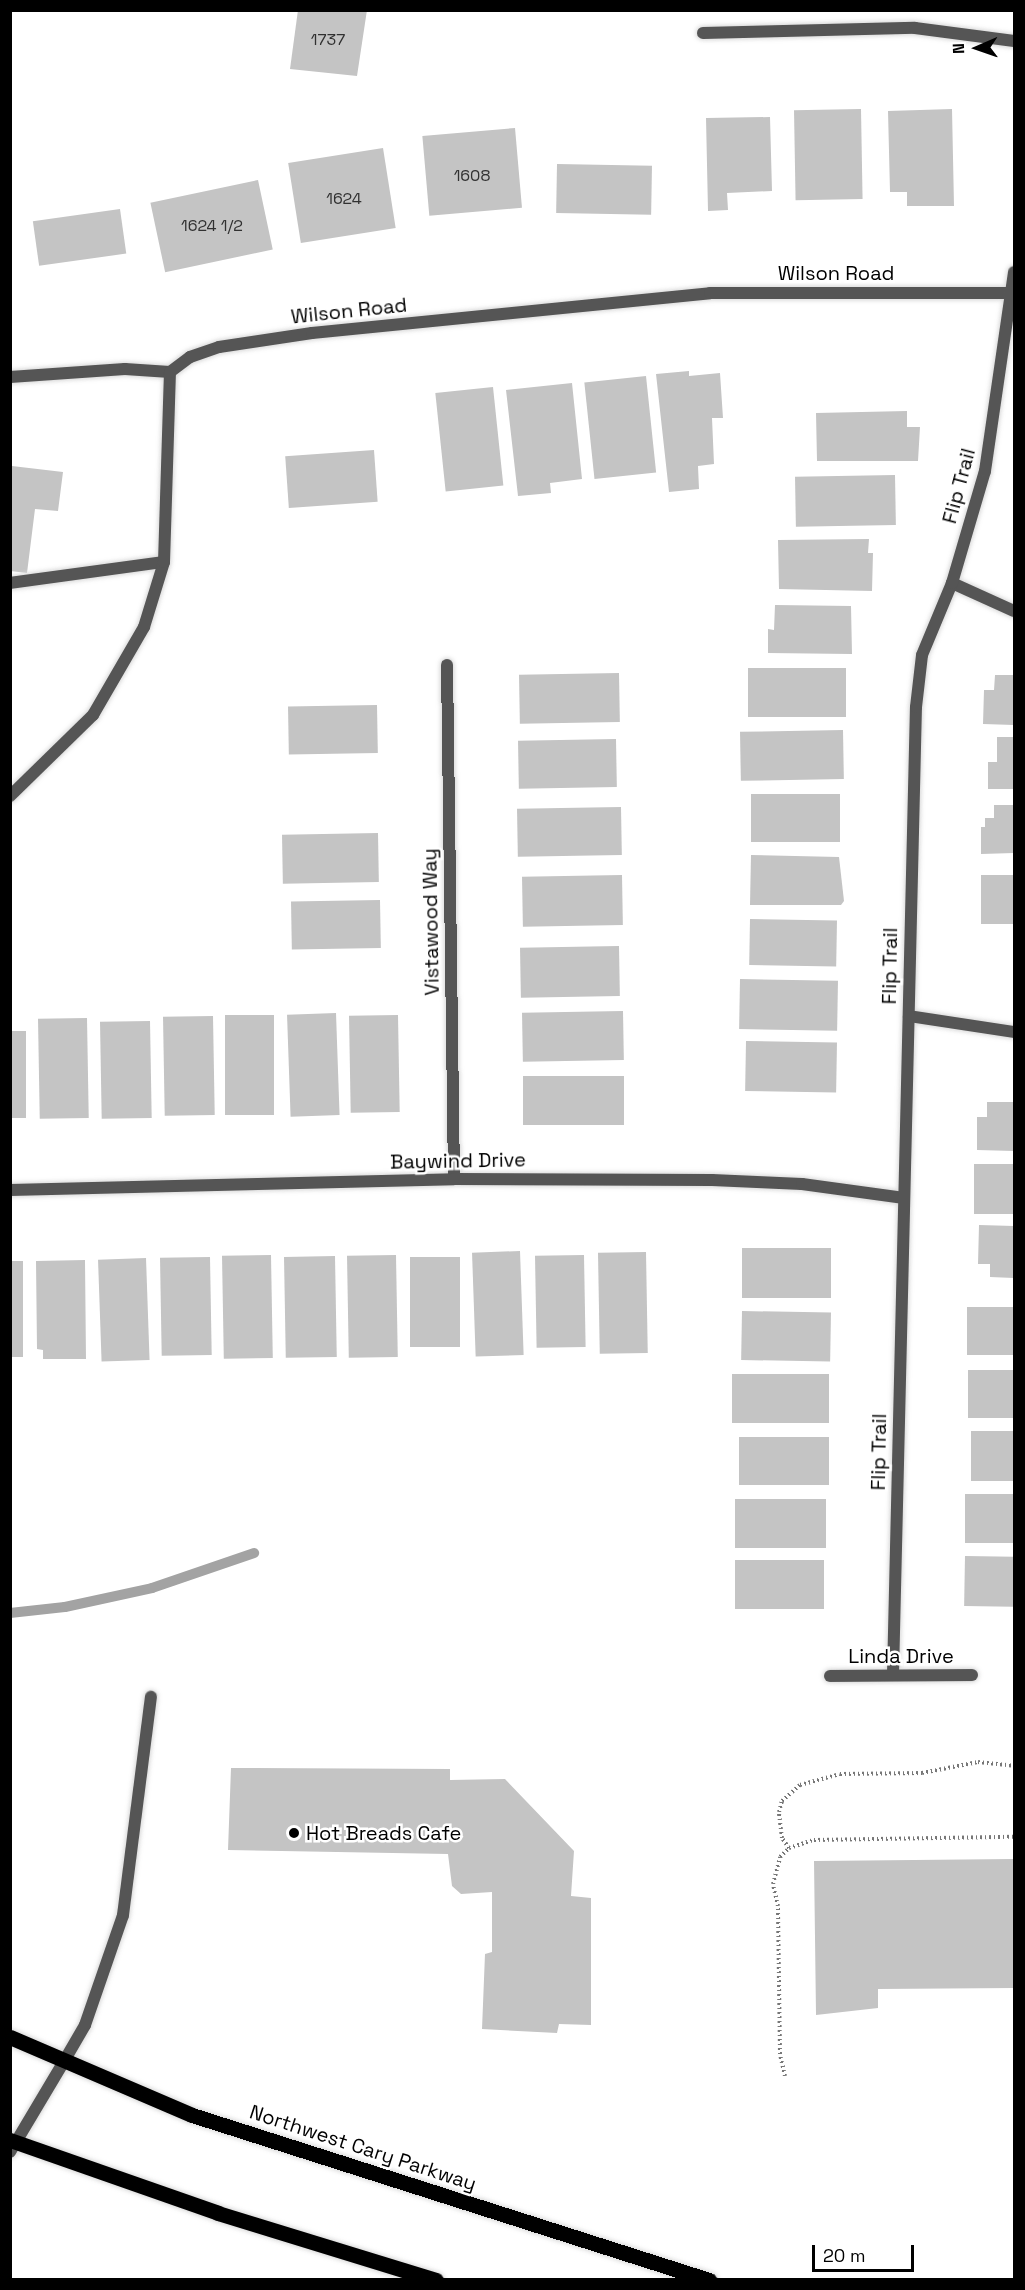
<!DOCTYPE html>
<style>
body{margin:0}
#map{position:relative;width:1025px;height:2290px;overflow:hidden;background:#fff;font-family:"Space Grotesk",sans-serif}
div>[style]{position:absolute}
.stream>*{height:10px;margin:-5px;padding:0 5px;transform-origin:5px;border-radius:5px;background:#a3a3a3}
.building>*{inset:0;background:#c4c4c4;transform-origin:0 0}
.path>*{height:4px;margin-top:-2px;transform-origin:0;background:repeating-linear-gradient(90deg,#777 0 1.5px,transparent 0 4.5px)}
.roads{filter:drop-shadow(0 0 2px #dbdbdb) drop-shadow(0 0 2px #dbdbdb)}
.service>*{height:12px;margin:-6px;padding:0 6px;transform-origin:6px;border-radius:6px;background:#555}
.minor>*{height:12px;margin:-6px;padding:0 6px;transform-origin:6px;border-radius:6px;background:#555}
.primary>*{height:15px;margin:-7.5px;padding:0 7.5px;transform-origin:7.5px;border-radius:7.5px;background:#000}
.dots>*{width:16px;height:16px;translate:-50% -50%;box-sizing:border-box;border:3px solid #fff;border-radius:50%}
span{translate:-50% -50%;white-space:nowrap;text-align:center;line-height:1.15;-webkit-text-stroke:5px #fff;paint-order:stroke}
.number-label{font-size:16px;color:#313131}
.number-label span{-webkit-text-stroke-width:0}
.street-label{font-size:20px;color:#000}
.poi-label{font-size:20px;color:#000}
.left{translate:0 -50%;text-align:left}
.frame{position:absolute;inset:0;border:12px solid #000;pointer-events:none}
.north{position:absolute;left:947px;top:18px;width:60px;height:60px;-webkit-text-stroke:4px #fff;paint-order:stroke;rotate:268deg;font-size:16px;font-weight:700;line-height:24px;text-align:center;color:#000}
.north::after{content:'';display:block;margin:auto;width:21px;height:27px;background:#000;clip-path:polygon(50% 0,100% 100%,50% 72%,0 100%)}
.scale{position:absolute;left:812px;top:2245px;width:102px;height:27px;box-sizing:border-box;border:3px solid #000;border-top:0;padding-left:8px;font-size:18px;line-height:21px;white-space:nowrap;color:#000;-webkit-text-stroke:4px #fff;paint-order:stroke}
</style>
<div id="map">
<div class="stream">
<div style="left:10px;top:1613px;width:55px;rotate:-6.2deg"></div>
<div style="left:65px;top:1607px;width:89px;rotate:-12.3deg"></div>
<div style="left:152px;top:1588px;width:108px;rotate:-18.9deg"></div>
</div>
<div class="building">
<div style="clip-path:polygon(298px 10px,367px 10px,357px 76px,290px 69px)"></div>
<div style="left:861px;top:109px;width:90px;height:67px;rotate:89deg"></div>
<div style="clip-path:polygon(952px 109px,954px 206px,907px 206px,907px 192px,890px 192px,888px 111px)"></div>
<div style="clip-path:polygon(770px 117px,772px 191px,727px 193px,728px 210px,708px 211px,706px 118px)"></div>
<div style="left:515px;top:128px;width:80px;height:93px;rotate:85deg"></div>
<div style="left:383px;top:148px;width:81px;height:96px;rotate:81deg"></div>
<div style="left:557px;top:164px;width:95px;height:49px;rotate:1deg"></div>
<div style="left:258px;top:180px;width:71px;height:110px;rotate:78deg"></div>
<div style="left:120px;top:209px;width:45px;height:88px;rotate:82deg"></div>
<div style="clip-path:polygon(689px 371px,689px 376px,720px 373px,723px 418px,712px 418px,714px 464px,698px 466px,699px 489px,669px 492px,656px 374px)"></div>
<div style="left:646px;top:376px;width:97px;height:62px;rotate:84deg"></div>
<div style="clip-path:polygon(572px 383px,582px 479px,550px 483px,551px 493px,518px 496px,506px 390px)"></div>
<div style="left:493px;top:387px;width:99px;height:58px;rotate:84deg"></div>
<div style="clip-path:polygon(907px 411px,907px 427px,920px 427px,918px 461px,817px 461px,816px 413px)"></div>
<div style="left:374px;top:450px;width:52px;height:89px;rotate:86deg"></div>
<div style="clip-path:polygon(12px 466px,63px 472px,58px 511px,35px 509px,27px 573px,10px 571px)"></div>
<div style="left:895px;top:475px;width:50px;height:100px;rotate:89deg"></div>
<div style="clip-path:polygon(869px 539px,868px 553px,873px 553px,872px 591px,779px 589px,778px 540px)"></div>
<div style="clip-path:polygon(775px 605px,851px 606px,852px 654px,768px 653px,768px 629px,774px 630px)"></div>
<div style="left:748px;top:668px;width:98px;height:49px"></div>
<div style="left:619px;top:673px;width:49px;height:100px;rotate:89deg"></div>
<div style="clip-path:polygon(995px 675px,1014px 675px,1014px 725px,983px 724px,984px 690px,994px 690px)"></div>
<div style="left:377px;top:705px;width:48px;height:89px;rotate:89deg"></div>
<div style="left:843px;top:730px;width:49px;height:103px;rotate:89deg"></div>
<div style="clip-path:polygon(997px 737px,1014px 737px,1014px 789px,988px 789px,988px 762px,997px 762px)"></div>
<div style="left:616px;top:739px;width:48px;height:98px;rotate:89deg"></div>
<div style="left:751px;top:794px;width:89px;height:48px"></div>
<div style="clip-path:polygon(994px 805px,1014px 805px,1014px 853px,981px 854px,981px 827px,985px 827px,985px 818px,994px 818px)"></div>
<div style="left:621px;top:807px;width:48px;height:104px;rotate:89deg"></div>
<div style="left:378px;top:833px;width:49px;height:96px;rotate:89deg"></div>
<div style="clip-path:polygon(751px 855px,839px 857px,844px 901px,841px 905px,750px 905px)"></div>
<div style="left:622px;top:875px;width:50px;height:100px;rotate:89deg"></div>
<div style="left:981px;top:875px;width:33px;height:49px"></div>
<div style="left:380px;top:900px;width:48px;height:89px;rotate:89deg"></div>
<div style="left:750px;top:919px;width:87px;height:46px;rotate:1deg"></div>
<div style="left:619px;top:946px;width:50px;height:99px;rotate:89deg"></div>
<div style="left:740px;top:979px;width:98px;height:50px;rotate:1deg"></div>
<div style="left:623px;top:1011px;width:49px;height:101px;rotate:89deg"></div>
<div style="left:336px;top:1013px;width:102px;height:49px;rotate:88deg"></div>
<div style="left:225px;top:1015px;width:49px;height:100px"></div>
<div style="left:398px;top:1015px;width:97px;height:49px;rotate:89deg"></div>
<div style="left:213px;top:1016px;width:99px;height:50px;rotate:89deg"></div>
<div style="left:87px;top:1018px;width:100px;height:49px;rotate:89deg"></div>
<div style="left:150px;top:1021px;width:97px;height:50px;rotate:89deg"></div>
<div style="left:10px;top:1031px;width:16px;height:87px"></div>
<div style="left:746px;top:1041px;width:91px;height:50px;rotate:1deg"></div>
<div style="left:624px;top:1076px;width:49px;height:101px;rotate:90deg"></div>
<div style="clip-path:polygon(987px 1102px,1014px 1102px,1014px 1151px,977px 1150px,977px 1117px,987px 1117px)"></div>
<div style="left:974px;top:1164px;width:40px;height:50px"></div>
<div style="clip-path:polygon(979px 1225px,1014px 1226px,1014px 1278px,990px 1277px,990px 1264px,978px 1264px)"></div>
<div style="left:742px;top:1248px;width:89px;height:50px"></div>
<div style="left:520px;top:1251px;width:104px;height:48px;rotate:88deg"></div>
<div style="left:646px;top:1252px;width:101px;height:48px;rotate:89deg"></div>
<div style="left:271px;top:1255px;width:103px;height:49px;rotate:89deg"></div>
<div style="left:396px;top:1255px;width:102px;height:49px;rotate:89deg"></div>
<div style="left:584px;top:1255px;width:92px;height:49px;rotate:89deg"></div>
<div style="left:335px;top:1256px;width:101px;height:51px;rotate:89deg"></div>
<div style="left:210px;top:1257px;width:98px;height:50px;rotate:89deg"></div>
<div style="left:410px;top:1257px;width:50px;height:90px"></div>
<div style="left:146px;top:1258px;width:102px;height:48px;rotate:88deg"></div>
<div style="clip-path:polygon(85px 1260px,86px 1359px,43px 1359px,43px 1350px,37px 1349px,36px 1261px)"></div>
<div style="left:10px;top:1261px;width:13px;height:96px"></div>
<div style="left:967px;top:1307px;width:47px;height:48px"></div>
<div style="left:742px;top:1311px;width:89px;height:49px;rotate:1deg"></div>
<div style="left:968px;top:1370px;width:46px;height:48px"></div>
<div style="left:732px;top:1374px;width:97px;height:49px"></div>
<div style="left:971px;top:1431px;width:43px;height:50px"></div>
<div style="left:739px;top:1437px;width:90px;height:48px"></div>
<div style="left:965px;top:1494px;width:49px;height:49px"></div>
<div style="left:735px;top:1499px;width:91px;height:49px"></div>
<div style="left:965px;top:1556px;width:49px;height:50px;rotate:1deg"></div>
<div style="left:824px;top:1560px;width:49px;height:89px;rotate:90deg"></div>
<div style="clip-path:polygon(231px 1768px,450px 1769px,450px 1780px,505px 1779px,574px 1851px,571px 1896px,591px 1898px,591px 2025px,559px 2024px,557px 2033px,482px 2029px,485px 1954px,492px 1952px,492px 1892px,461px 1894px,452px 1886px,448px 1854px,228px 1850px)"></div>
<div style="clip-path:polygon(1014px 1859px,1014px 1988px,878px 1989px,878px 2008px,816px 2015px,814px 1861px)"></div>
</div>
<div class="path">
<div style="left:789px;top:1848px;width:12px;rotate:-125deg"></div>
<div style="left:782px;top:1838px;width:26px;rotate:-97deg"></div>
<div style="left:779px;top:1812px;width:11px;rotate:-75deg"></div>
<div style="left:782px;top:1801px;width:24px;rotate:-42deg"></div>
<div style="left:800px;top:1785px;width:41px;rotate:-15.4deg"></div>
<div style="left:840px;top:1774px;width:82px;rotate:-0.7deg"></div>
<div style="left:922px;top:1773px;width:57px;rotate:-11.1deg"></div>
<div style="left:978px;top:1762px;width:36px;rotate:6deg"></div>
<div style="left:785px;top:2076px;width:23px;rotate:-103deg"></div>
<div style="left:780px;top:2054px;width:148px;rotate:-90.8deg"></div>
<div style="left:778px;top:1906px;width:23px;rotate:-103deg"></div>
<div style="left:773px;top:1884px;width:28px;rotate:-75deg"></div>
<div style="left:780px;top:1857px;width:13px;rotate:-45deg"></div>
<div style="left:789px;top:1848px;width:26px;rotate:-18deg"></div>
<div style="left:814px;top:1840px;width:200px;rotate:-0.9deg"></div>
</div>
<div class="roads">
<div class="service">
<div style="left:10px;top:377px;width:115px;rotate:-4deg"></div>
<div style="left:125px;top:369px;width:45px;rotate:3.8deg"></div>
<div style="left:10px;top:583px;width:155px;rotate:-7.8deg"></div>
<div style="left:63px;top:2063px;width:44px;rotate:-59.9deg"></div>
<div style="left:85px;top:2025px;width:116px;rotate:-70.9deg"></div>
<div style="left:123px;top:1915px;width:220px;rotate:-82.7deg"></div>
</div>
<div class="minor">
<div style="left:703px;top:33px;width:212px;rotate:-1.4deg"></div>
<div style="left:915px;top:28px;width:100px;rotate:7.5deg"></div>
<div style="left:952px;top:583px;width:68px;rotate:24.3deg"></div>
<div style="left:447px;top:665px;width:514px;rotate:89.22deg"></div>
<div style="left:10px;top:796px;width:116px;rotate:-44.3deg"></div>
<div style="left:93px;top:715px;width:102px;rotate:-59.9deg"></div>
<div style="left:144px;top:627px;width:68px;rotate:-72.9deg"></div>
<div style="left:164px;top:562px;width:190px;rotate:-88.2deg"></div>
<div style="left:170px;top:372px;width:25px;rotate:-37deg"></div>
<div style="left:190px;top:357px;width:31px;rotate:-19deg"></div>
<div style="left:219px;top:347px;width:94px;rotate:-8.6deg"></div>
<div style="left:312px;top:333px;width:400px;rotate:-5.7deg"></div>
<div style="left:710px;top:293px;width:304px"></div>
<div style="left:909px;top:1016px;width:106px;rotate:8.7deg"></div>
<div style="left:10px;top:1190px;width:444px;rotate:-1.4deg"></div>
<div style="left:454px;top:1179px;width:258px;rotate:0.2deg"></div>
<div style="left:712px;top:1180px;width:90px;rotate:2.5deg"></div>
<div style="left:802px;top:1184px;width:103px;rotate:7.8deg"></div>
<div style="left:893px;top:1674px;width:967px;rotate:-88.64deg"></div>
<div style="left:916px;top:707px;width:52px;rotate:-83.4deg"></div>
<div style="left:922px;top:655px;width:78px;rotate:-67.4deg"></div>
<div style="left:952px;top:583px;width:117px;rotate:-73.6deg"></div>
<div style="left:985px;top:471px;width:201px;rotate:-81.7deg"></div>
<div style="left:830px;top:1676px;width:142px;rotate:-0.4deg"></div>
<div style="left:10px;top:2152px;width:104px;rotate:-59.2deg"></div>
</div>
<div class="primary">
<div style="left:10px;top:2037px;width:198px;rotate:23.2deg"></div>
<div style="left:192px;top:2115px;width:543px;rotate:17.7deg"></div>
<div style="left:10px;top:2140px;width:220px;rotate:19.3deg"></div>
<div style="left:218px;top:2213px;width:228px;rotate:17.1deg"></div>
</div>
</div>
<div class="dots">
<div style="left:294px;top:1833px;background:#000"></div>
</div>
<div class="number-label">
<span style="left:328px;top:40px">1737</span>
<span style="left:472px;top:176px">1608</span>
<span style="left:344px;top:199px">1624</span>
<span style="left:212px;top:226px">1624 1/2</span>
</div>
<div class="street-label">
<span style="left:836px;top:273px">Wilson Road</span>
<span style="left:349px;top:311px;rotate:-6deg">Wilson Road</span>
<span style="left:959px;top:486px;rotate:-75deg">Flip Trail</span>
<span style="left:431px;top:922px;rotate:-91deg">Vistawood Way</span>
<span style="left:890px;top:966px;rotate:-89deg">Flip Trail</span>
<span style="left:458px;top:1161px;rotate:-1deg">Baywind Drive</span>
<span style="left:879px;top:1452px;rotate:-89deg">Flip Trail</span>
<span style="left:901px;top:1656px">Linda Drive</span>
<span style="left:363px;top:2148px;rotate:18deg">Northwest Cary Parkway</span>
</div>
<div class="poi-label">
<span class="left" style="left:306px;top:1833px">Hot Breads Cafe</span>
</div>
<div class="frame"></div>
<div class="north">N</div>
<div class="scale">20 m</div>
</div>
